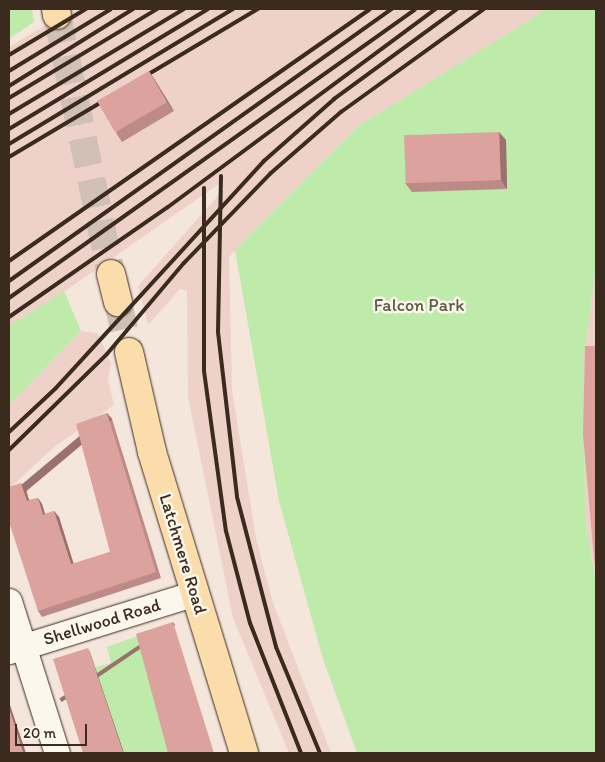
<!DOCTYPE html>
<style>
body{margin:0}
#map{position:relative;width:605px;height:762px;overflow:hidden;background:#f5e6dc;font-family:Itim,sans-serif}
div>[style]{position:absolute}
.built>*{inset:0;background:#eed2c9}
.green>*{inset:0;background:#beeba9}
.highway-tunnel>*{height:28px;margin-top:-14px;transform-origin:0;background:repeating-linear-gradient(90deg,#d0c0b6 0 28px,transparent 0 42px)}
.roads{filter:drop-shadow(0 0 1px #3b2a1e) drop-shadow(0 0 1px #3b2a1e)}
.street>*{height:25px;margin:-12.5px;padding:0 12.5px;transform-origin:12.5px;border-radius:12.5px;background:#fbf7ec}
.highway>*{height:28px;margin:-14px;padding:0 14px;transform-origin:14px;border-radius:14px;background:#fbddab}
.rail>*{height:4px;margin:-2px;padding:0 2px;transform-origin:2px;border-radius:2px;background:#3b2a1e}
.wall>*{inset:0;background:#bd8b87}
.shaded-wall>*{inset:0;background:#9a716e;transform-origin:0 0}
.building>*{inset:0;background:#dca29d;transform-origin:0 0}
span{translate:-50% -50%;white-space:nowrap;text-align:center;line-height:1.15;-webkit-text-stroke:5px #fbf7ec;paint-order:stroke}
.park-label{font-size:18px;color:#5c5a41}
.street-label{font-size:18px;color:#3b2a1e}
.frame{position:absolute;inset:0;border:10px solid #3b2a1e;pointer-events:none}
.scale{position:absolute;left:15px;top:724px;width:72px;height:22px;box-sizing:border-box;border:2px solid #3b2a1e;border-top:0;padding-left:6px;font-size:15px;line-height:18px;white-space:nowrap;color:#3b2a1e;-webkit-text-stroke:4px #fbf7ec;paint-order:stroke}
</style>
<div id="map">
<div class="built">
<div style="clip-path:polygon(73px 9px,547px 9px,358px 126px,229px 257px,232px 390px,256px 538px,273px 603px,331px 753px,289px 753px,233px 618px,188px 397px,187px 291px,180px 289px,148px 325px,138px 286px,224px 189px,219px 184px,9px 330px,9px 47px)"></div>
<div style="clip-path:polygon(596px 268px,596px 581px,585px 519px,584px 357px)"></div>
<div style="clip-path:polygon(81px 331px,97px 333px,101px 340px,111px 364px,108px 379px,114px 405px,54px 447px,9px 489px,9px 405px)"></div>
</div>
<div class="green">
<div style="clip-path:polygon(9px 9px,32px 9px,34px 22px,9px 39px)"></div>
<div style="clip-path:polygon(547px 9px,596px 9px,596px 268px,584px 357px,585px 519px,596px 581px,596px 753px,357px 753px,323px 659px,279px 501px,235px 250px,358px 126px)"></div>
<div style="clip-path:polygon(64px 291px,81px 331px,9px 405px,9px 326px)"></div>
<div style="clip-path:polygon(140px 635px,174px 753px,124px 753px,86px 670px,111px 663px,107px 647px)"></div>
</div>
<div class="highway-tunnel">
<div style="left:57px;top:15px;width:265px;rotate:78.2deg"></div>
<div style="left:118px;top:302px;width:51px;rotate:77.6deg"></div>
</div>
<div class="roads">
<div class="street">
<div style="left:9px;top:601px;width:159px;rotate:72.5deg"></div>
<div style="left:9px;top:651px;width:195px;rotate:-17.3deg"></div>
</div>
<div class="highway">
<div style="left:56px;top:9px;width:6px;rotate:81deg"></div>
<div style="left:111px;top:274px;width:29px;rotate:76deg"></div>
<div style="left:129px;top:352px;width:103px;rotate:77deg"></div>
<div style="left:152px;top:452px;width:315px;rotate:73deg"></div>
</div>
</div>
<div class="rail">
<div style="left:9px;top:55px;width:90px;rotate:-30.9deg"></div>
<div style="left:9px;top:71px;width:119px;rotate:-31.3deg"></div>
<div style="left:137px;top:81px;width:141px;rotate:-30.8deg"></div>
<div style="left:9px;top:86px;width:146px;rotate:-31.8deg"></div>
<div style="left:9px;top:98px;width:173px;rotate:-31deg"></div>
<div style="left:9px;top:114px;width:204px;rotate:-31deg"></div>
<div style="left:9px;top:129px;width:232px;rotate:-31.1deg"></div>
<div style="left:9px;top:144px;width:262px;rotate:-31.1deg"></div>
<div style="left:9px;top:157px;width:117px;rotate:-30.7deg"></div>
<div style="left:221px;top:176px;width:156px;rotate:91.1deg"></div>
<div style="left:218px;top:332px;width:166px;rotate:83.4deg"></div>
<div style="left:237px;top:497px;width:155px;rotate:75.4deg"></div>
<div style="left:276px;top:647px;width:115px;rotate:67.5deg"></div>
<div style="left:204px;top:188px;width:183px;rotate:90deg"></div>
<div style="left:204px;top:371px;width:162px;rotate:82.2deg"></div>
<div style="left:226px;top:531px;width:95px;rotate:75.4deg"></div>
<div style="left:250px;top:623px;width:140px;rotate:68.6deg"></div>
<div style="left:9px;top:261px;width:440px;rotate:-34.9deg"></div>
<div style="left:9px;top:281px;width:470px;rotate:-35.4deg"></div>
<div style="left:9px;top:298px;width:498px;rotate:-35.4deg"></div>
<div style="left:9px;top:317px;width:193px;rotate:-34.7deg"></div>
<div style="left:168px;top:207px;width:333px;rotate:-36.5deg"></div>
<div style="left:9px;top:432px;width:64px;rotate:-43.1deg"></div>
<div style="left:56px;top:388px;width:308px;rotate:-47.5deg"></div>
<div style="left:264px;top:161px;width:94px;rotate:-41.5deg"></div>
<div style="left:334px;top:99px;width:152px;rotate:-36.2deg"></div>
<div style="left:9px;top:450px;width:137px;rotate:-44.4deg"></div>
<div style="left:107px;top:354px;width:119px;rotate:-49.8deg"></div>
<div style="left:184px;top:263px;width:125px;rotate:-46deg"></div>
<div style="left:271px;top:173px;width:93px;rotate:-41.1deg"></div>
<div style="left:341px;top:112px;width:176px;rotate:-35.8deg"></div>
</div>
<div class="wall">
<div style="clip-path:polygon(149px 71px,174px 111px,122px 142px,116px 133px)"></div>
<div style="clip-path:polygon(506px 140px,507px 189px,412px 192px,405px 183px)"></div>
<div style="clip-path:polygon(107px 413px,112px 419px,161px 578px,42px 617px,38px 611px,21px 483px,26px 490px,29px 500px,38px 498px,42px 504px,45px 514px,54px 511px,59px 517px,73px 564px,110px 552px)"></div>
</div>
<div class="shaded-wall">
<div style="clip-path:polygon(149px 71px,155px 80px,174px 111px,167px 102px)"></div>
<div style="clip-path:polygon(499px 132px,506px 140px,507px 189px,501px 180px)"></div>
<div style="left:107px;top:413px;width:8px;height:166px;rotate:50deg"></div>
<div style="clip-path:polygon(21px 483px,26px 490px,31px 507px,27px 501px)"></div>
<div style="clip-path:polygon(38px 498px,42px 504px,47px 521px,43px 515px)"></div>
<div style="clip-path:polygon(54px 511px,59px 517px,76px 571px,71px 564px)"></div>
<div style="left:173px;top:622px;width:4px;height:137px;rotate:56deg"></div>
<div style="clip-path:polygon(88px 648px,90px 652px,124px 753px,123px 753px)"></div>
<div style="clip-path:polygon(9px 702px,26px 753px,23px 753px,9px 709px)"></div>
</div>
<div class="building">
<div style="left:149px;top:71px;width:36px;height:60px;rotate:60deg"></div>
<div style="left:499px;top:132px;width:48px;height:95px;rotate:88deg"></div>
<div style="clip-path:polygon(585px 346px,596px 346px,596px 570px,594px 558px,583px 435px)"></div>
<div style="clip-path:polygon(107px 413px,156px 572px,38px 611px,9px 522px,9px 487px,21px 483px,27px 501px,38px 498px,43px 515px,54px 511px,71px 564px,110px 552px,76px 424px)"></div>
<div style="clip-path:polygon(173px 622px,214px 753px,168px 753px,136px 634px)"></div>
<div style="clip-path:polygon(88px 648px,123px 753px,83px 753px,53px 659px)"></div>
<div style="clip-path:polygon(9px 709px,23px 753px,9px 753px)"></div>
</div>
<div class="park-label">
<span style="left:419px;top:305px">Falcon Park</span>
</div>
<div class="street-label">
<span style="left:183px;top:554px;rotate:73deg">Latchmere Road</span>
<span style="left:102px;top:622px;rotate:-17deg">Shellwood Road</span>
</div>
<div class="frame"></div>
<div class="scale">20 m</div>
</div>
